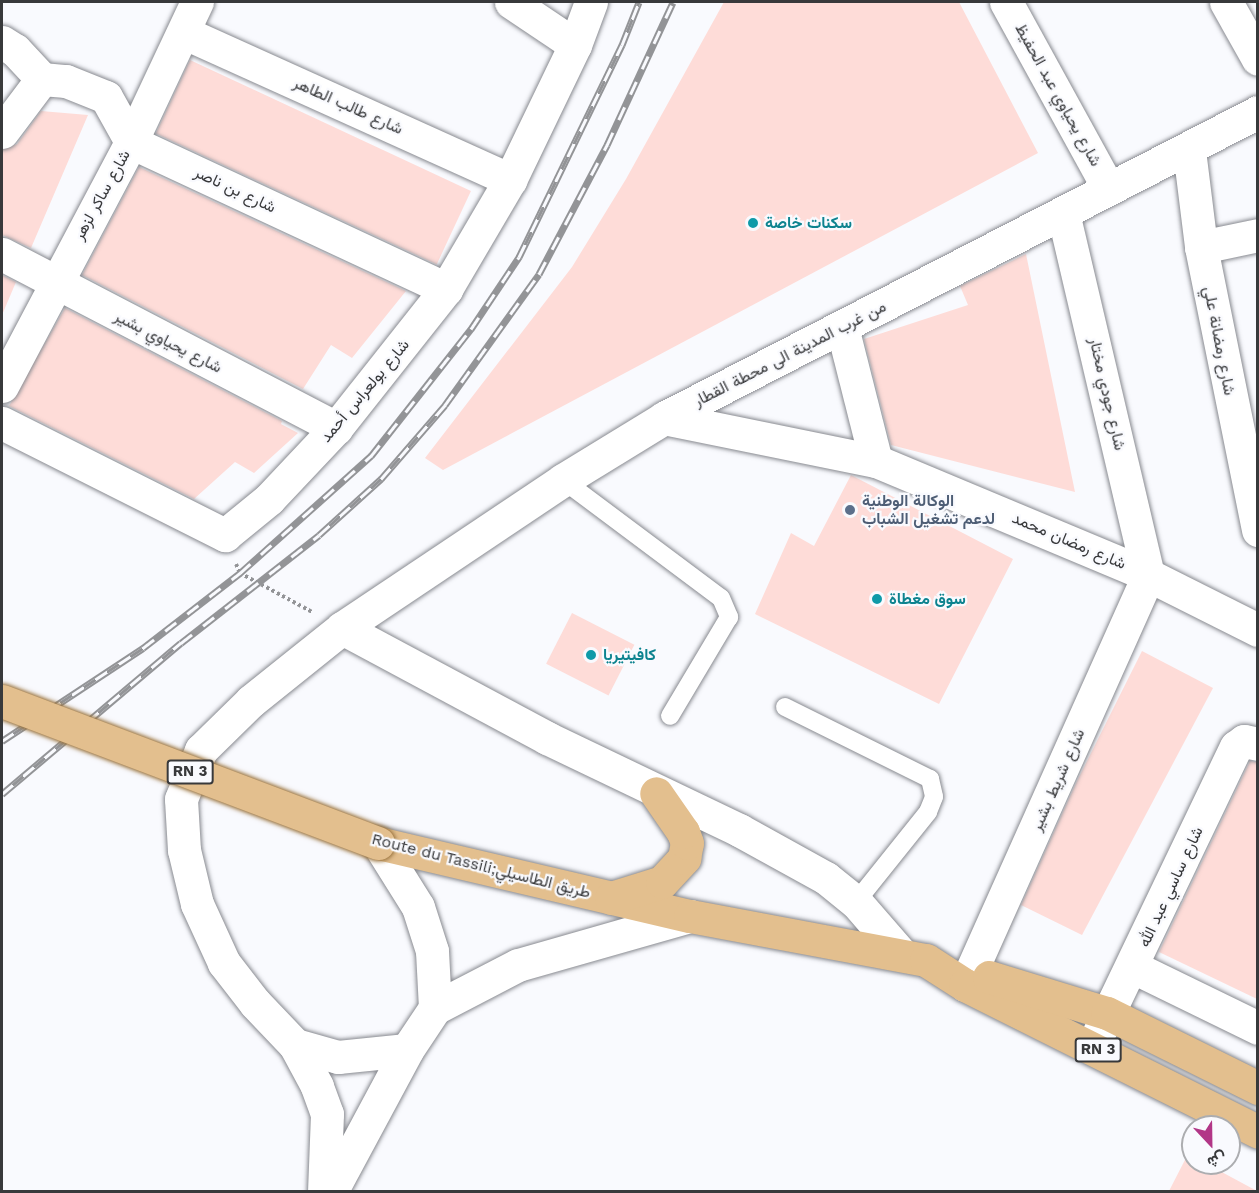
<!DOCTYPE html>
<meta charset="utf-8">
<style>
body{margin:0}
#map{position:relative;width:1259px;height:1193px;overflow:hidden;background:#f9fafe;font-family:"Work Sans",Vazirmatn,sans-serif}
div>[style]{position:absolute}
.building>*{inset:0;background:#fedcd8;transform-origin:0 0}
.path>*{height:4px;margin-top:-2px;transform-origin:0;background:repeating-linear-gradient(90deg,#939497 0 3px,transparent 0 6px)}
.roads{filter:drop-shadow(0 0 2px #888a90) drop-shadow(0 0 2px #888a90)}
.service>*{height:18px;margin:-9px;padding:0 9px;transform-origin:9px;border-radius:9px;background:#fff}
.minor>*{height:33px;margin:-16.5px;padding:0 16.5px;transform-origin:16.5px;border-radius:16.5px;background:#fff}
.tertiary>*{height:33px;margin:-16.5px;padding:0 16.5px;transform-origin:16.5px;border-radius:16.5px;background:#fff}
.primary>*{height:33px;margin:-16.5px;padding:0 16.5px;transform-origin:16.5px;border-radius:16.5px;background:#e3bf8e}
.rail>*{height:7px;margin-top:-3.5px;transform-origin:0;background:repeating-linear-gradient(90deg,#f9fafe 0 14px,#939497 0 28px);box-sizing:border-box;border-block:2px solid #939497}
.bridges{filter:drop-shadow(0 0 2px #9b7540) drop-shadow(0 0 2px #9b7540)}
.primary-bridge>*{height:33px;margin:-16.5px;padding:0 16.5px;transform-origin:16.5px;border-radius:16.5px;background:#e3bf8e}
.dots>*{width:16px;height:16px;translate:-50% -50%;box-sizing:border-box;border:3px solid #f9fafe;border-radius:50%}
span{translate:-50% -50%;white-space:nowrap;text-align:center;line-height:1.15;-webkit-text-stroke:4.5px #f9fafe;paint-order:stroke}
.shield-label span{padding:2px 4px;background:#f9fafe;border:2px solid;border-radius:4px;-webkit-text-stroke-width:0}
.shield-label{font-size:15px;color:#38393b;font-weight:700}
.street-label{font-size:16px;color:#38393b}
.culture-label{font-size:16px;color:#0d838f;font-weight:700}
.left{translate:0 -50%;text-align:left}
.service-label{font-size:16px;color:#4e5e75;font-weight:700}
.frame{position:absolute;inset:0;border:3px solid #38393b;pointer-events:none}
.north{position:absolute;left:1181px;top:1115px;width:60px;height:60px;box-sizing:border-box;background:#f9fafe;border:2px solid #acadb0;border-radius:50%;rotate:158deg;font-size:16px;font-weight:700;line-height:24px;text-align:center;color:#38393b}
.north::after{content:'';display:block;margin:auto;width:21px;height:27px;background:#b23687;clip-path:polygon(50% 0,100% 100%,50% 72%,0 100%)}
</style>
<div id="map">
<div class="building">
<div style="clip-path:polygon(724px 2px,959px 2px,1038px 153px,443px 470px,425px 458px,572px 267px,626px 179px)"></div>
<div style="left:190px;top:60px;width:310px;height:81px;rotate:25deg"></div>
<div style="clip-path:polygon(41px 111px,88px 115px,31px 248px,2px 235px,2px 150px,17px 144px)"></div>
<div style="clip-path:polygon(139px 167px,406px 291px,352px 358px,331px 345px,303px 389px,82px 275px)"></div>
<div style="clip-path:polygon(1026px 254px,1075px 492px,891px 445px,864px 339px,968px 305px,960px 286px)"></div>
<div style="clip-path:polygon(2px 275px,16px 282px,2px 315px)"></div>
<div style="clip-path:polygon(65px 308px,282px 421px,281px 424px,298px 433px,254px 473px,235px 462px,194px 499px,9px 406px)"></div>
<div style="clip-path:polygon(851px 475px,1013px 559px,939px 704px,755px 614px,791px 533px,814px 546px)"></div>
<div style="left:572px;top:613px;width:70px;height:57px;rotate:27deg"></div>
<div style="clip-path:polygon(1142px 651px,1213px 688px,1082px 935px,1021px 905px,1076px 783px)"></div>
<div style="clip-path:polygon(1250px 761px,1257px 762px,1257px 999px,1159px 952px)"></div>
<div style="clip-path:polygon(1188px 1154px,1193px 1157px,1193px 1163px,1205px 1163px,1257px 1191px,1169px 1191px)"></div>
</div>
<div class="path">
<div style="left:236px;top:564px;width:10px;rotate:66deg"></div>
<div style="left:240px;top:573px;width:82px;rotate:28.4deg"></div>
</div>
<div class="roads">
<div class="service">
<div style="left:563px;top:480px;width:197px;rotate:36.8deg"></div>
<div style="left:721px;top:598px;width:21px;rotate:67deg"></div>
<div style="left:729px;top:617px;width:115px;rotate:120.8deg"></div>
<div style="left:785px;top:707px;width:162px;rotate:26.4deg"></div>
<div style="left:930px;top:779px;width:18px;rotate:77deg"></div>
<div style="left:934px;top:797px;width:16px;rotate:112deg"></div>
<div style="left:928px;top:812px;width:115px;rotate:128.7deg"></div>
</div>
<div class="minor">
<div style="left:511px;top:2px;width:77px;rotate:33.9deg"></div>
<div style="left:1006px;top:2px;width:213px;rotate:61.2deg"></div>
<div style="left:1226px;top:2px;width:65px;rotate:60.7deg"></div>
<div style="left:185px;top:33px;width:357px;rotate:24.3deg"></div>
<div style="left:2px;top:42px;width:15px;rotate:32deg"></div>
<div style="left:15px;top:50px;width:40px;rotate:47deg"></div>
<div style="left:42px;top:79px;width:24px;rotate:5deg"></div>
<div style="left:66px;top:81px;width:43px;rotate:21.8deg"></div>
<div style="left:106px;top:97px;width:51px;rotate:60.9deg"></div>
<div style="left:131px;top:142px;width:348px;rotate:25deg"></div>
<div style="left:2px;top:132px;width:66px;rotate:-53deg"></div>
<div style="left:1189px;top:150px;width:98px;rotate:82.9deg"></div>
<div style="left:1201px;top:247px;width:289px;rotate:78.6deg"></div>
<div style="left:1201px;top:247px;width:58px;rotate:-11.9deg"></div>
<div style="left:2px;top:254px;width:377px;rotate:27.5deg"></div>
<div style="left:842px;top:327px;width:138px;rotate:75.8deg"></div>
<div style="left:2px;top:386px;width:276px;rotate:-62.1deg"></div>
<div style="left:131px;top:142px;width:155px;rotate:-64.8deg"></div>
<div style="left:664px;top:418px;width:216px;rotate:11.5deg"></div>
<div style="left:876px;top:461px;width:295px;rotate:22.7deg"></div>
<div style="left:1148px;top:575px;width:123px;rotate:26.6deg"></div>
<div style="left:2px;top:423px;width:250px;rotate:26.7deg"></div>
<div style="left:225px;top:535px;width:57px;rotate:-39.3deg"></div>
<div style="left:269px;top:499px;width:98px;rotate:-46.7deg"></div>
<div style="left:336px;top:428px;width:177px;rotate:-51.6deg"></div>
<div style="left:446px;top:289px;width:126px;rotate:-59.6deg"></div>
<div style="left:510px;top:180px;width:150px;rotate:-64.3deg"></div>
<div style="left:575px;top:45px;width:46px;rotate:-69.6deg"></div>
<div style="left:1133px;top:967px;width:139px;rotate:26deg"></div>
<div style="left:965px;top:985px;width:449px;rotate:-65.9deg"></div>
<div style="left:1148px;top:575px;width:371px;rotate:-103.2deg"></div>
<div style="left:1092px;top:1047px;width:333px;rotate:-64.4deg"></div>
<div style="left:1236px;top:747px;width:10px;rotate:-37deg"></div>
<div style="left:1244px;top:741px;width:14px;rotate:12deg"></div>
</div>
<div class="tertiary">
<div style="left:342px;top:628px;width:233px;rotate:28.2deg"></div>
<div style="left:547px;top:738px;width:213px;rotate:25.6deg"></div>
<div style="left:739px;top:830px;width:99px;rotate:28.9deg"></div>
<div style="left:826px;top:878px;width:38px;rotate:39deg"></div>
<div style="left:856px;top:902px;width:69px;rotate:49.1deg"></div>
<div style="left:378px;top:843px;width:75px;rotate:58deg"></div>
<div style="left:418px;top:907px;width:46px;rotate:72.3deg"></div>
<div style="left:432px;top:951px;width:57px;rotate:87deg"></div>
<div style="left:295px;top:1045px;width:45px;rotate:15.6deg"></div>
<div style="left:338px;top:1057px;width:69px;rotate:-5.8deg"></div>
<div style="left:324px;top:1192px;width:78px;rotate:-87.8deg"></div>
<div style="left:327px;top:1114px;width:30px;rotate:-110deg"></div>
<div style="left:317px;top:1086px;width:47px;rotate:-118.2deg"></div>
<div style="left:295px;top:1045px;width:58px;rotate:-133.6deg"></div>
<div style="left:255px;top:1003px;width:51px;rotate:-127.8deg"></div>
<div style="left:224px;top:963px;width:65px;rotate:-114.6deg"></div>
<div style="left:197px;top:904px;width:56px;rotate:-103.5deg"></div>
<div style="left:184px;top:850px;width:51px;rotate:-93.4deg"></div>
<div style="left:181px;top:799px;width:53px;rotate:-67.8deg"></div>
<div style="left:201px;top:750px;width:70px;rotate:-44.4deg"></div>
<div style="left:251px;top:701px;width:117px;rotate:-38.7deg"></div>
<div style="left:342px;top:628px;width:266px;rotate:-33.8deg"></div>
<div style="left:563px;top:480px;width:119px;rotate:-31.5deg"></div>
<div style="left:664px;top:418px;width:668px;rotate:-27.26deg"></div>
<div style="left:331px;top:1192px;width:161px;rotate:-61.8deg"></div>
<div style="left:407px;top:1050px;width:50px;rotate:-56.3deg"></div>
<div style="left:435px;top:1008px;width:93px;rotate:-27.4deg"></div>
<div style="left:518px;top:965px;width:179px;rotate:-15.9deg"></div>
</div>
<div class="primary">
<div style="left:378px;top:843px;width:320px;rotate:13.2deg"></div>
<div style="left:690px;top:916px;width:240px;rotate:10.6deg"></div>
<div style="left:926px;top:960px;width:46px;rotate:32.7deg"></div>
<div style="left:965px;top:985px;width:328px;rotate:26.6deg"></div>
<div style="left:611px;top:898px;width:53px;rotate:-17.4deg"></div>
<div style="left:662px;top:882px;width:33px;rotate:-47deg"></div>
<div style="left:684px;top:858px;width:15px;rotate:-79deg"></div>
<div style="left:687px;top:843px;width:12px;rotate:-110deg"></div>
<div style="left:683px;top:832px;width:47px;rotate:-124.7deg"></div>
<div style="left:989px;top:977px;width:123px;rotate:17deg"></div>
<div style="left:1107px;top:1013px;width:169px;rotate:26.4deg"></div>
</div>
</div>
<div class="rail">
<div style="left:2px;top:741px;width:169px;rotate:-33.4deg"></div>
<div style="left:143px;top:648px;width:123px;rotate:-37.7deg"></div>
<div style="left:240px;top:573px;width:176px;rotate:-41.8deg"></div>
<div style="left:371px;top:456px;width:162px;rotate:-51.8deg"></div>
<div style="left:471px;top:329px;width:87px;rotate:-56.3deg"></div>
<div style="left:519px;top:257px;width:236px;rotate:-64.1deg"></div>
<div style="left:622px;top:45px;width:46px;rotate:-68.4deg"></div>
<div style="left:2px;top:794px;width:234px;rotate:-40.2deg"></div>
<div style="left:181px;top:643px;width:175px;rotate:-38deg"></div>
<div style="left:319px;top:535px;width:84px;rotate:-42.1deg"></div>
<div style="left:381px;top:479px;width:98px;rotate:-49.1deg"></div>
<div style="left:445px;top:405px;width:161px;rotate:-54.3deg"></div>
<div style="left:539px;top:274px;width:146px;rotate:-62.2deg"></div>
<div style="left:607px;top:145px;width:157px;rotate:-65.2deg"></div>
</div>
<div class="bridges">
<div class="primary-bridge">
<div style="left:2px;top:701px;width:402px;rotate:20.7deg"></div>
</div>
</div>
<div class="dots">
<div style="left:753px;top:223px;background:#0f9aa8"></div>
<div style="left:850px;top:510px;background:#5c6f8a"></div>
<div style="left:877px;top:599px;background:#0f9aa8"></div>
<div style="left:591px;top:655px;background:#0f9aa8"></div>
</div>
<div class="shield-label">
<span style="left:190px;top:772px">RN 3</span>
<span style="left:1098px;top:1050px">RN 3</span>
</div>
<div class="street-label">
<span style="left:1058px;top:95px;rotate:61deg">شارع يحياوي عبد الحفيظ</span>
<span style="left:348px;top:106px;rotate:24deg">شارع طالب الطاهر</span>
<span style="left:235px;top:190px;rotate:25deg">شارع بن ناصر</span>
<span style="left:102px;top:195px;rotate:-61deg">شارع ساكر لزهر</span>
<span style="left:1219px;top:341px;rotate:79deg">شارع رمضانة علي</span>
<span style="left:168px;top:342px;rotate:27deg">شارع يحياوي بشير</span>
<span style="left:790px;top:354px;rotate:-27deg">من غرب المدينة الى محطة القطار</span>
<span style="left:365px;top:391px;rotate:-50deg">شارع بولعراس أحمد</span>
<span style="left:1107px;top:394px;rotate:77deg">شارع جودي مختار</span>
<span style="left:1069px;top:541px;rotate:23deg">شارع رمضان محمد</span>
<span style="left:1058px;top:780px;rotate:-66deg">شارع شريط بشير</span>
<span style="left:481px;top:866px;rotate:14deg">Route du Tassili;طريق الطاسيلي</span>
<span style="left:1171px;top:887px;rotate:-65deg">شارع ساسي عبد الله</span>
</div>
<div class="culture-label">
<span class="left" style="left:765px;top:223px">سكنات خاصة</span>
<span class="left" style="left:889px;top:599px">سوق مغطاة</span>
<span class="left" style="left:603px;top:655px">كافيتيريا</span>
</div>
<div class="service-label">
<span class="left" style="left:862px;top:510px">الوكالة الوطنية<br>لدعم تشغيل الشباب</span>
</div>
<div class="frame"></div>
<div class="north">ش</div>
</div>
